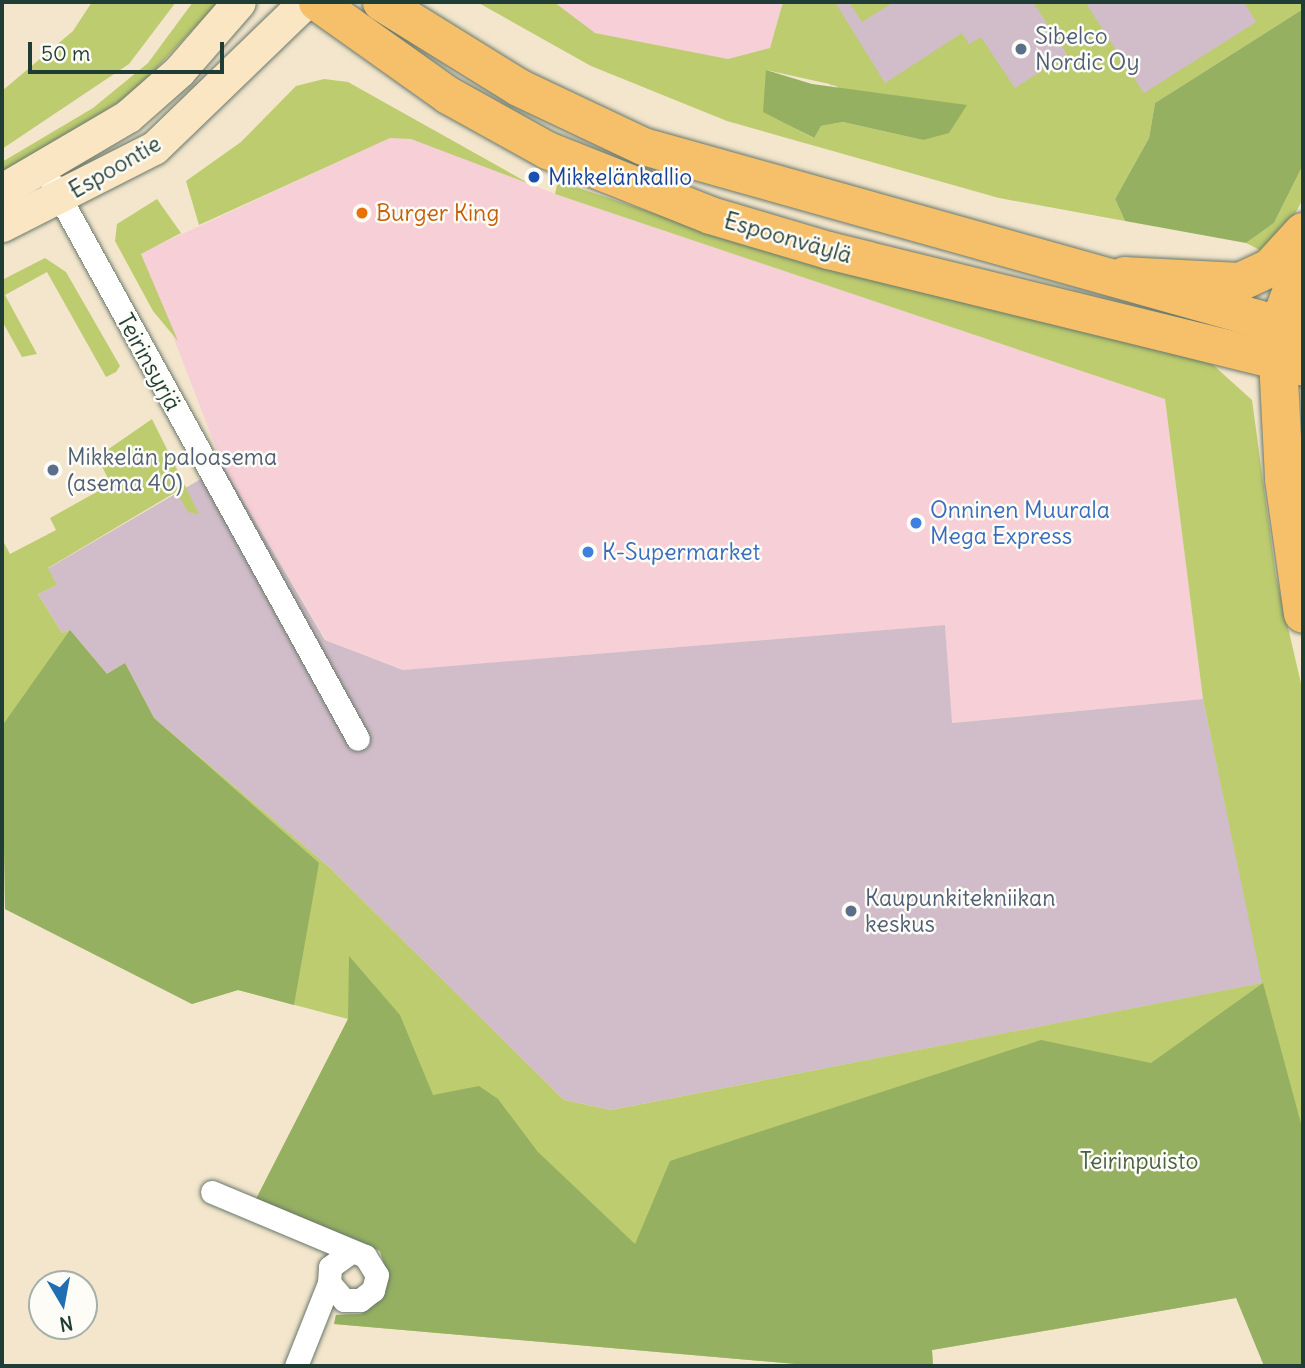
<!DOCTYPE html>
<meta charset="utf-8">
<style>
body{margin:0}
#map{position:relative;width:1305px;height:1368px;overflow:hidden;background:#f3e6cd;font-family:Delius,sans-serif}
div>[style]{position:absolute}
.built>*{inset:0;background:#f6cfd7}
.industrial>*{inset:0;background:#d1bdc9}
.green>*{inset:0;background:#bdcc6f}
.forest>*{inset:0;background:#96b062}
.roads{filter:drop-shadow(0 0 2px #69786a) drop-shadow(0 0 2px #69786a)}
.street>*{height:23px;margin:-11.5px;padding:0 11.5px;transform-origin:11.5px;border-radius:11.5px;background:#fff}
.secondary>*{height:33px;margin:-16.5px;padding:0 16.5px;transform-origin:16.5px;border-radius:16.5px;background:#fbe6c4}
.primary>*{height:37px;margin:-18.5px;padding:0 18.5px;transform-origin:18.5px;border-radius:18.5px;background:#f6c06b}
.highway>*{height:38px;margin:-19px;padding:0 19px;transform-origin:19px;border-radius:19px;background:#f6c06b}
.dots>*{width:19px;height:19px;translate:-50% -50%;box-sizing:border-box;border:4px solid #fdfcf7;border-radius:50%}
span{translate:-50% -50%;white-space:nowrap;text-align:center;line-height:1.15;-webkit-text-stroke:5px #fdfcf7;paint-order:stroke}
.service-label{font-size:23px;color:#4e5e75}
.left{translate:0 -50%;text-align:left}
.street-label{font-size:23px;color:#1f3d34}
.transit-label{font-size:23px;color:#164399}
.food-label{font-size:23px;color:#c56008}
.shop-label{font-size:23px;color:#366cbe}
.park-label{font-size:23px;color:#466143}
.frame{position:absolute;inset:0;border:4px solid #1f3d34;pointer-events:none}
.north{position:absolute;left:28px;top:1270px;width:70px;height:70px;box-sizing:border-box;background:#fdfcf7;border:2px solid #a4b0a9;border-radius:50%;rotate:170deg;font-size:19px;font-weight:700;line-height:28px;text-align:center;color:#1f3d34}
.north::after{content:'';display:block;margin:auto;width:24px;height:32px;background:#1f6fb2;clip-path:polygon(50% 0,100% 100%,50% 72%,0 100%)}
.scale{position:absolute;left:28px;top:42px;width:196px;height:32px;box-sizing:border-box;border:4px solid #1f3d34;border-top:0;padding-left:9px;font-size:21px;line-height:24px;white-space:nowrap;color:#1f3d34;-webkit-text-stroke:5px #fdfcf7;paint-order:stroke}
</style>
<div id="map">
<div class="built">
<div style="clip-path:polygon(554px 2px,783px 2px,770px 48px,728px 59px,594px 33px)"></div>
<div style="clip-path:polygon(390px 138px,411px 138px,555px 194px,1165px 399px,1203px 699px,951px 723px,945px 625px,404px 670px,326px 640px,223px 466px,141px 253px)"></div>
</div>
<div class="industrial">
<div style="clip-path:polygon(816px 2px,1303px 2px,1155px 103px,1035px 115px,830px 85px)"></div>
<div style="clip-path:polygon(223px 466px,325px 640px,403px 670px,945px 625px,952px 723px,1203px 699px,1263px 983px,611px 1110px,564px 1100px,328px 866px,154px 718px,125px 663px,108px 675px,70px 630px,62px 633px,38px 594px,57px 585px,47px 569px)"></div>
</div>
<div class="green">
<div style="clip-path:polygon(92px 2px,176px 2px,129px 64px,2px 149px,2px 91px,73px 31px)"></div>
<div style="clip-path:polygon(193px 2px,219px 2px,133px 93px,2px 176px,2px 162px,93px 108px,148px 63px)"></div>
<div style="clip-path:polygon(evenodd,477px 2px,554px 2px,595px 33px,728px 59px,770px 48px,783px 2px,835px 2px,885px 83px,962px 33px,969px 44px,981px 37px,1015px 88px,1067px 54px,1033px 2px,1085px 2px,1144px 93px,1256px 22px,1244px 2px,1303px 2px,1303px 9px,1155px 103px,1149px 138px,1115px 199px,1125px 221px,999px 198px,727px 121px,591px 66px,477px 2px,766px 70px,834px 85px,923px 140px,843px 122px,821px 126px,813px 138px,789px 125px,766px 70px)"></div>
<div style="clip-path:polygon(849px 2px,894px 2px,862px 22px)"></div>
<div style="clip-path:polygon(324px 79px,348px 82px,530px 184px,411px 139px,390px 138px,199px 225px,186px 181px,241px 142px,296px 86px)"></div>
<div style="clip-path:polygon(1303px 165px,1303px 199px,1272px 256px,1246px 243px,1274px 223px)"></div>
<div style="clip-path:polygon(558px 181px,710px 232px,1212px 364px,1252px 400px,1276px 576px,1303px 692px,1303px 1254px,1236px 1298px,932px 1350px,933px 1366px,819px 1366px,334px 1324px,336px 1315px,361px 1314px,380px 1300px,388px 1276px,380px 1251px,256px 1199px,348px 1019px,238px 990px,192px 1004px,5px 909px,2px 539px,10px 554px,56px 530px,50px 518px,111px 484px,97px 457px,152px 419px,199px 514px,188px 512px,176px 492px,48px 568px,57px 585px,38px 594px,62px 633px,70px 630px,107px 674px,125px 663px,154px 718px,328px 866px,564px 1100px,611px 1110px,1262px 983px,1203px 699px,1165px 399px,555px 194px)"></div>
<div style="clip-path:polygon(157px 199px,181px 233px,141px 254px,178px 341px,153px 311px,115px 241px,117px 224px)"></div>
<div style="clip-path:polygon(45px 258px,66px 272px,120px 366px,116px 372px,106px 377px,47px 272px,5px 295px,37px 354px,22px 357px,2px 321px,2px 280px)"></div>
</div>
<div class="forest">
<div style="clip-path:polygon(1303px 9px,1303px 165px,1274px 223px,1246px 243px,1125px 221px,1115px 199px,1149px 138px,1155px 103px)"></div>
<div style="clip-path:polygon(766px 70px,812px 84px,967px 105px,949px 133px,923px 140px,843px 122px,821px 126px,814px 138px,763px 112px)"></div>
<div style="clip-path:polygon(70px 630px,107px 674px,125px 663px,154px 718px,319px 863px,294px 1005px,238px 990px,192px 1004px,5px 909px,2px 726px)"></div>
<div style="clip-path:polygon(349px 956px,400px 1015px,433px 1095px,479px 1086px,498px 1099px,538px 1152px,635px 1244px,670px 1161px,1041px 1040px,1151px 1063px,1263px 983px,1303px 1131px,1303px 1366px,1264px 1366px,1236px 1298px,932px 1350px,933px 1366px,819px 1366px,334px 1324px,336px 1315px,361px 1314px,380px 1300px,388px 1276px,380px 1251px,256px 1199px,348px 1019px)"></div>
</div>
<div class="roads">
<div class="street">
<div style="left:53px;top:185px;width:632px;rotate:61.17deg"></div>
<div style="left:212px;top:1192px;width:166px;rotate:22.7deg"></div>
<div style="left:365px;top:1256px;width:22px;rotate:58deg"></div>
<div style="left:377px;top:1275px;width:16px;rotate:105deg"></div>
<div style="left:373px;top:1290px;width:16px;rotate:142deg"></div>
<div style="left:360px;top:1300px;width:16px;rotate:180deg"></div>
<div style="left:344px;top:1300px;width:23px;rotate:-131deg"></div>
<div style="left:329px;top:1283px;width:16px;rotate:-86deg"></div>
<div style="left:330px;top:1267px;width:24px;rotate:-36deg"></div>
<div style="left:296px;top:1366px;width:89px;rotate:-68.3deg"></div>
</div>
<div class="secondary">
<div style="left:2px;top:190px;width:146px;rotate:-30.4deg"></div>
<div style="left:128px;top:116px;width:68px;rotate:-41.4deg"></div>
<div style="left:179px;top:71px;width:91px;rotate:-49deg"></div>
<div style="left:2px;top:225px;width:170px;rotate:-26.9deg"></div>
<div style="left:154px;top:148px;width:210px;rotate:-44deg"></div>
</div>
<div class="primary">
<div style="left:317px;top:2px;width:161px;rotate:35.4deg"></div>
<div style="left:448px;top:95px;width:113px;rotate:29.1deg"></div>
<div style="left:547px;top:150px;width:175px;rotate:21.7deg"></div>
<div style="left:710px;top:215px;width:123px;rotate:16.5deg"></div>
<div style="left:828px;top:250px;width:489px;rotate:13.8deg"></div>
<div style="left:381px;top:2px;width:161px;rotate:31.8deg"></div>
<div style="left:518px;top:87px;width:138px;rotate:25.3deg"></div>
<div style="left:643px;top:146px;width:685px;rotate:15.66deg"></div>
</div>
<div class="highway">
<div style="left:1303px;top:259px;width:53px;rotate:109.8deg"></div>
<div style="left:1285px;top:309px;width:50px;rotate:98deg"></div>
<div style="left:1278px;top:359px;width:120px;rotate:87.1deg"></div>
<div style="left:1284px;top:479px;width:136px;rotate:82deg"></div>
<div style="left:1125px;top:276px;width:115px;rotate:3deg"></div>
<div style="left:1240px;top:282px;width:33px;rotate:-25deg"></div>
<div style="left:1270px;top:268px;width:49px;rotate:-47.5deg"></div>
</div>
</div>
<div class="dots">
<div style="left:1021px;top:49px;background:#5c6f8a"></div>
<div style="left:534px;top:177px;background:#1a4fb4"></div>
<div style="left:362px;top:213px;background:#e8710a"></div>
<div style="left:53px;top:470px;background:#5c6f8a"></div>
<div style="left:916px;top:523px;background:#3f7fe0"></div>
<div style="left:588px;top:552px;background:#3f7fe0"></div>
<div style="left:851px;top:911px;background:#5c6f8a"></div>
</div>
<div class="service-label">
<span class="left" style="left:1035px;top:49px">Sibelco<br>Nordic Oy</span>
<span class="left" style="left:67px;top:470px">Mikkelän paloasema<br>(asema 40)</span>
<span class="left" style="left:865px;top:911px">Kaupunkitekniikan<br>keskus</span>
</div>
<div class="street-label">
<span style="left:115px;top:167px;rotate:-30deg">Espoontie</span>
<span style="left:788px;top:238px;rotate:16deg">Espoonväylä</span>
<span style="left:149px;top:362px;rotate:61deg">Teirinsyrjä</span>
</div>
<div class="transit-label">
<span class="left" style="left:548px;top:177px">Mikkelänkallio</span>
</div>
<div class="food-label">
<span class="left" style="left:376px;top:213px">Burger King</span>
</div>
<div class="shop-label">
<span class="left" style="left:930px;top:523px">Onninen Muurala<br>Mega Express</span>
<span class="left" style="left:602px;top:552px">K-Supermarket</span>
</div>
<div class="park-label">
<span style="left:1139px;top:1161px">Teirinpuisto</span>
</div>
<div class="frame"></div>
<div class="north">N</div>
<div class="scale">50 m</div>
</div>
